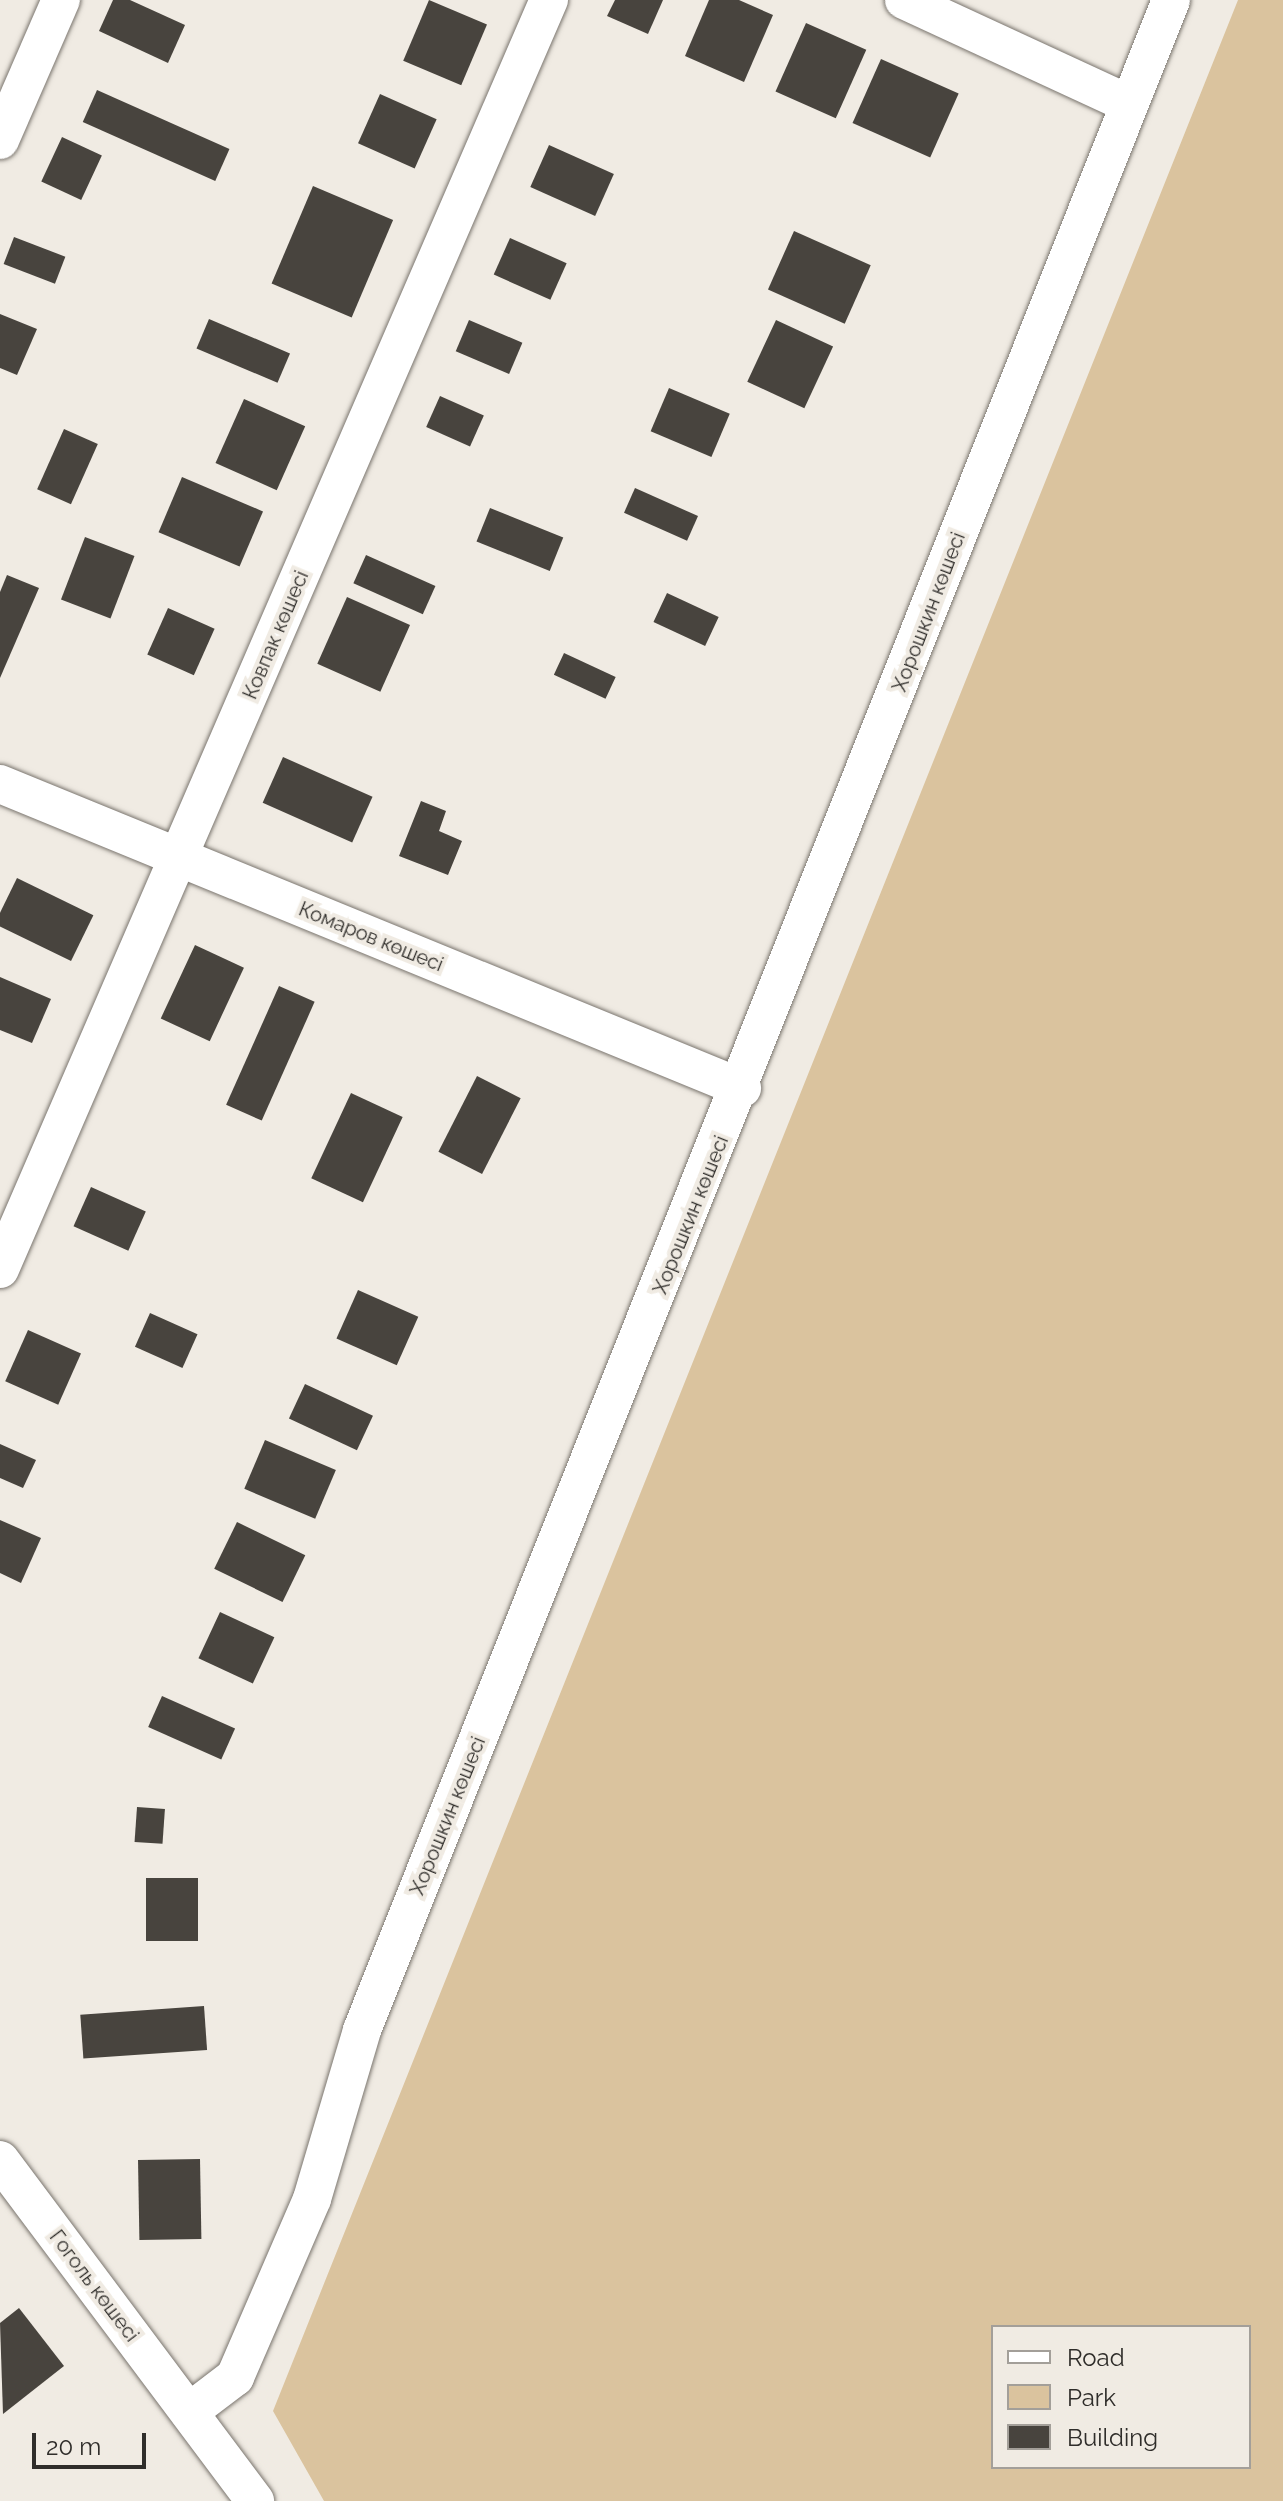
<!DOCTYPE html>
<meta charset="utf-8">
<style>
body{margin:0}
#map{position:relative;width:1283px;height:2501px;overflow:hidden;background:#f0ebe3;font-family:Raleway,sans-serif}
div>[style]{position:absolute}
.green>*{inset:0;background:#dac39e}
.building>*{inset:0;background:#48443e;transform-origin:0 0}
.roads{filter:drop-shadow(0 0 2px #7a756e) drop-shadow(0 0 2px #7a756e)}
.minor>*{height:38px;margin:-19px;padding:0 19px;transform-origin:19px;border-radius:19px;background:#fff}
span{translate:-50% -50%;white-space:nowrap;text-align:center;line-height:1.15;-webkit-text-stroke:8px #f0ebe3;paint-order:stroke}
.street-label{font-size:20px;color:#2f2d2a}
.legend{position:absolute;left:991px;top:2325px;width:260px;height:144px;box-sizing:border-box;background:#f0ebe3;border:2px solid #a39f99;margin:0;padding:10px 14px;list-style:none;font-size:24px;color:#2f2d2a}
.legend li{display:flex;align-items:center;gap:16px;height:40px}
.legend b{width:40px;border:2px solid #a39f99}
.scale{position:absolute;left:32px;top:2433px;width:114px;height:36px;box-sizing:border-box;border:4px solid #2f2d2a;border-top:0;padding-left:10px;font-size:24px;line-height:28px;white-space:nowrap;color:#2f2d2a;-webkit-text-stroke:6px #f0ebe3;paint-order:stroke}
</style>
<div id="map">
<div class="green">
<div style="clip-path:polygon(evenodd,1238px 0,1283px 0,1283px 2501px,324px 2501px,273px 2411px,1238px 0,993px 2327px,1249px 2327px,1249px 2467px,993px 2467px,993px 2327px)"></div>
</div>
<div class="building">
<div style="clip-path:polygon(113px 0,130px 0,185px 25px,168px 63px,99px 31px)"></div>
<div style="left:429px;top:0;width:63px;height:66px;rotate:23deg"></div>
<div style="clip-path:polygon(615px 0,663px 0,648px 34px,607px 16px)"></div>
<div style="clip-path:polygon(709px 0,739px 0,773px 15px,744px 82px,685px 56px)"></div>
<div style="left:806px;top:23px;width:66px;height:75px;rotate:24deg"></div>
<div style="left:881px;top:59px;width:85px;height:70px;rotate:24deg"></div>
<div style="left:97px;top:90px;width:145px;height:35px;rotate:24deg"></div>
<div style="left:380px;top:94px;width:62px;height:54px;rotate:24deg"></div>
<div style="left:62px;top:137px;width:44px;height:49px;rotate:25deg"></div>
<div style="left:549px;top:145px;width:71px;height:46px;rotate:24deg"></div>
<div style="left:313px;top:186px;width:87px;height:106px;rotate:23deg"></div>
<div style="left:794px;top:231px;width:84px;height:64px;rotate:24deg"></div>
<div style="left:14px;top:237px;width:55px;height:29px;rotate:21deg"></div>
<div style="left:510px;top:238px;width:62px;height:40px;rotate:24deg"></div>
<div style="clip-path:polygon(0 314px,37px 329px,17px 375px,0 368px)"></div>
<div style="left:209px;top:319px;width:88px;height:32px;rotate:23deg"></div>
<div style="left:469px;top:320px;width:58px;height:34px;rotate:23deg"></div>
<div style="left:776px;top:320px;width:63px;height:68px;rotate:25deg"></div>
<div style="left:669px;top:388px;width:66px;height:47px;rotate:23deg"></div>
<div style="left:440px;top:396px;width:48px;height:34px;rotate:24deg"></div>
<div style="left:244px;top:399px;width:67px;height:70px;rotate:24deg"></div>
<div style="left:64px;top:429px;width:37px;height:66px;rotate:24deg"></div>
<div style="left:182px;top:477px;width:88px;height:60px;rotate:23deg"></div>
<div style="left:635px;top:488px;width:69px;height:27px;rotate:24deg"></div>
<div style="left:490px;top:508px;width:79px;height:36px;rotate:22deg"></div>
<div style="left:85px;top:537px;width:53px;height:67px;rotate:21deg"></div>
<div style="left:366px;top:555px;width:76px;height:31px;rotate:24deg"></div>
<div style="clip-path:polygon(7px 575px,39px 588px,0 678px,0 592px)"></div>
<div style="left:667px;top:593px;width:57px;height:32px;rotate:25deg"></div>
<div style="left:347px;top:597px;width:69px;height:73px;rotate:24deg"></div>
<div style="left:168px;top:608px;width:51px;height:51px;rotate:24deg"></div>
<div style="left:564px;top:653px;width:57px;height:24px;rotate:25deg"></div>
<div style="left:283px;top:757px;width:98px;height:50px;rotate:24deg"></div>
<div style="clip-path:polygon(421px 801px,446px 811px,439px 831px,462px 841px,448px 875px,399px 856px)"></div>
<div style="left:17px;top:878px;width:85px;height:51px;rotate:26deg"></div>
<div style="left:195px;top:945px;width:54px;height:81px;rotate:25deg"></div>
<div style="clip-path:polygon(0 977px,51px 999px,32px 1043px,0 1030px)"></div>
<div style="left:279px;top:986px;width:39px;height:130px;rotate:24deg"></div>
<div style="left:477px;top:1076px;width:49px;height:85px;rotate:27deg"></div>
<div style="left:351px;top:1093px;width:57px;height:94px;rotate:25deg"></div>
<div style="left:91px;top:1187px;width:60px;height:43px;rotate:24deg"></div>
<div style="left:358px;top:1290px;width:66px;height:53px;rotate:24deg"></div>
<div style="left:150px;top:1313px;width:52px;height:37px;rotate:24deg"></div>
<div style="left:28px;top:1330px;width:58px;height:56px;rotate:24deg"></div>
<div style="left:305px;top:1384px;width:75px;height:38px;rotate:25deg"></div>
<div style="left:265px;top:1440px;width:77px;height:53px;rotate:23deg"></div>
<div style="clip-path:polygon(0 1444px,36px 1460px,23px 1488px,0 1478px)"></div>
<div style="clip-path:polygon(0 1520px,41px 1538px,21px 1583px,0 1573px)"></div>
<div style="left:237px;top:1522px;width:76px;height:52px;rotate:26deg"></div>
<div style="left:220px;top:1612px;width:60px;height:51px;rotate:25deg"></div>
<div style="left:162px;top:1696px;width:80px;height:34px;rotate:24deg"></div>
<div style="left:137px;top:1807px;width:28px;height:35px;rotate:4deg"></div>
<div style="left:146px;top:1878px;width:52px;height:63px"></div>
<div style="left:204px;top:2006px;width:44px;height:124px;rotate:86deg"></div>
<div style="left:200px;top:2159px;width:80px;height:62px;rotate:89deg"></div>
<div style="clip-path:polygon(19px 2308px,64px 2366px,3px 2414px,0 2323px)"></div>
</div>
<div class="roads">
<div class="minor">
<div style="left:904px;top:0;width:248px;rotate:24.8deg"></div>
<div style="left:0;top:140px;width:153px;rotate:-66.5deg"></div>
<div style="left:0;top:784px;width:802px;rotate:22.28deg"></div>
<div style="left:0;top:1269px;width:1383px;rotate:-66.61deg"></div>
<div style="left:0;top:2160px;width:426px;rotate:53.2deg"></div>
<div style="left:189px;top:2412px;width:58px;rotate:-37.3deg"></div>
<div style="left:235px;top:2377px;width:194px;rotate:-66.6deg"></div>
<div style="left:312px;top:2199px;width:176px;rotate:-73.5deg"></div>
<div style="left:362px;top:2030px;width:2185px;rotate:-68.27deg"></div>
</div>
</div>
<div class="street-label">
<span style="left:929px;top:612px;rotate:-69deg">Хорошкин көшесі</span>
<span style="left:276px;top:635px;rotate:-67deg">Ковпак көшесі</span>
<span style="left:371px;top:937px;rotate:22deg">Комаров көшесі</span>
<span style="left:691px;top:1215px;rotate:-68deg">Хорошкин көшесі</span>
<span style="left:448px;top:1816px;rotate:-68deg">Хорошкин көшесі</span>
<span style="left:94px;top:2286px;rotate:53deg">Гоголь көшесі</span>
</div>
<ul class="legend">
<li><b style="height:10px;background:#fff"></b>Road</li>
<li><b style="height:22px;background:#dac39e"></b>Park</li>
<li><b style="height:22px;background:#48443e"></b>Building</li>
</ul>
<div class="scale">20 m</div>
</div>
